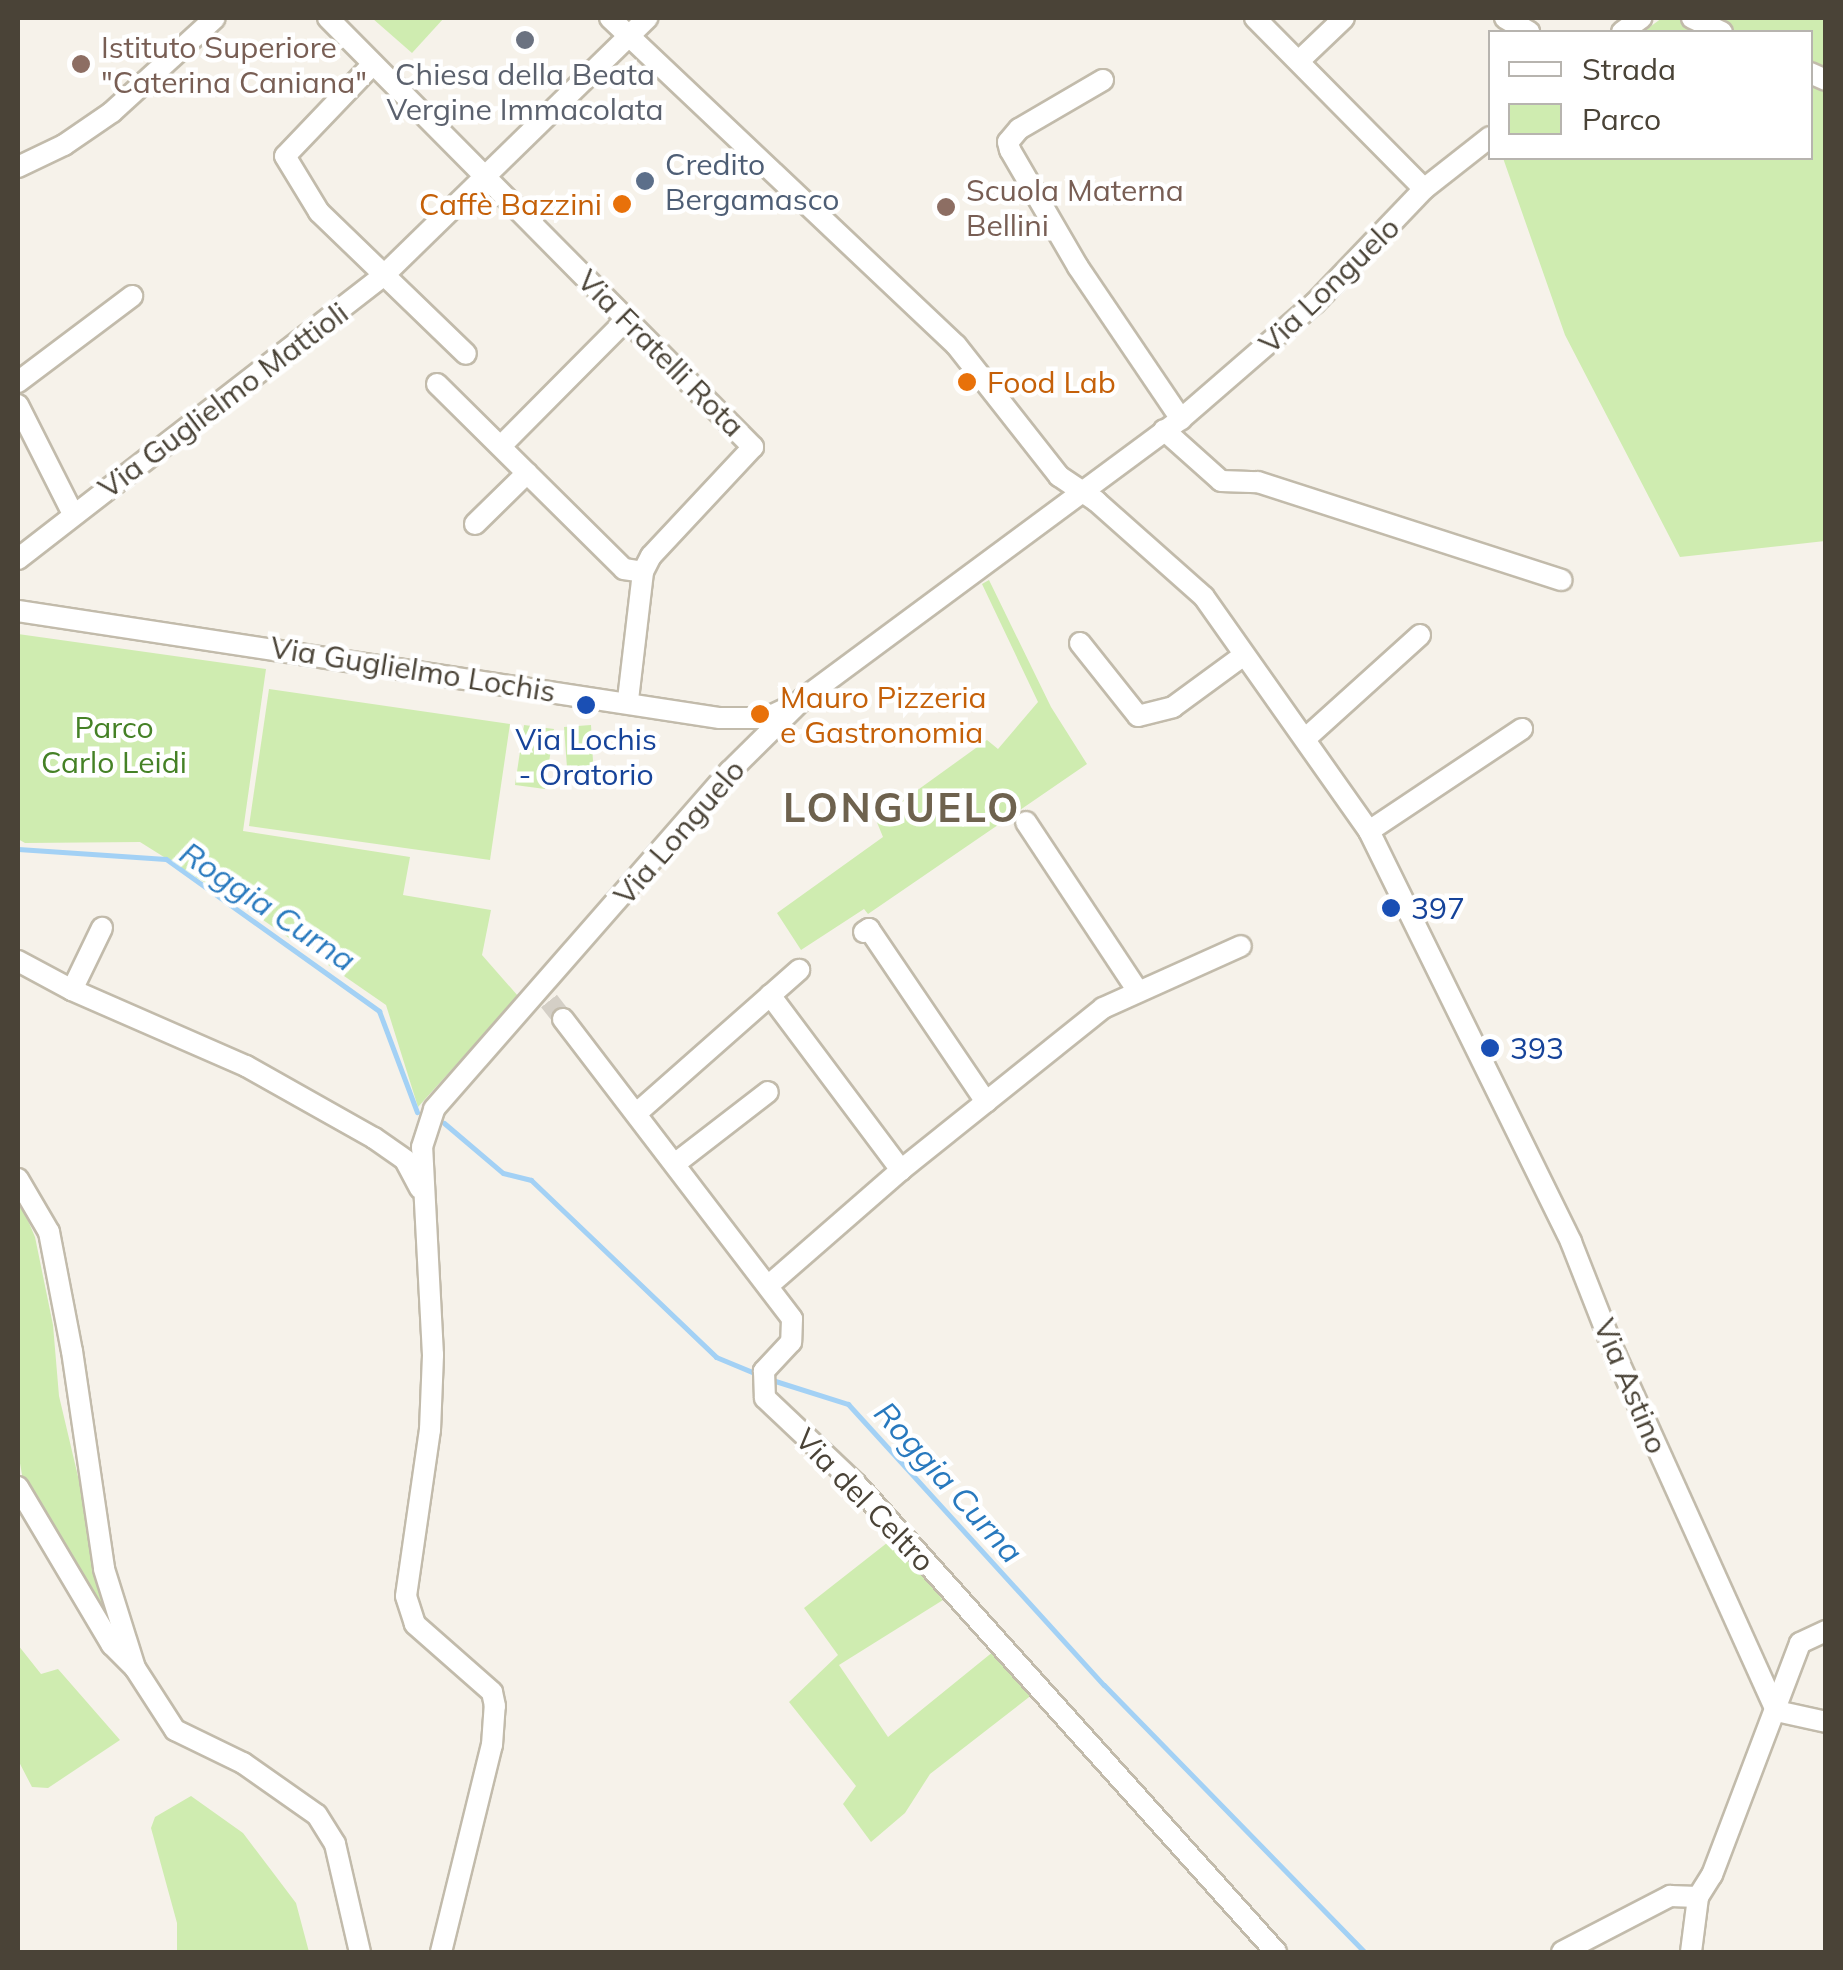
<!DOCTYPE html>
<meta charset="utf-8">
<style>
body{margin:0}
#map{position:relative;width:1843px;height:1970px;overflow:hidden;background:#f6f2ea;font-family:Mulish,sans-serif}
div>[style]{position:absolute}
.green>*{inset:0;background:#cfecb0}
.stream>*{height:5px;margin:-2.5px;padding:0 2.5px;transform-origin:2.5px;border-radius:2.5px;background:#a3d1f5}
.minor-tunnel>*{height:20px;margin-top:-10px;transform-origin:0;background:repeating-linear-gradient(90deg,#d4cfc6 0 20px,transparent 0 30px)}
.roads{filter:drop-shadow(2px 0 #c2bbab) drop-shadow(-2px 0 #c2bbab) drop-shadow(0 2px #c2bbab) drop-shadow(0 -2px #c2bbab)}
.minor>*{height:20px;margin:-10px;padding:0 10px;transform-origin:10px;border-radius:10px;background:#fff}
.dots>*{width:28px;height:28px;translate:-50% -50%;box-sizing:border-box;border:5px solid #fff;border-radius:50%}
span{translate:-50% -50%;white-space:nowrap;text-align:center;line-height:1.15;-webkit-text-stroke:9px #fff;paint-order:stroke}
.education-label{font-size:30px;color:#785e54}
.left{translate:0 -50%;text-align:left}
.worship-label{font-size:30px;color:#5b616d}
.service-label{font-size:30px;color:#4e5e75}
.food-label{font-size:30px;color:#c56008}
.right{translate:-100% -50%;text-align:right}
.street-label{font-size:30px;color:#4a4337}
.park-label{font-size:30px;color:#458126}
.transit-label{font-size:30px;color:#164399}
.water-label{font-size:32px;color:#2879be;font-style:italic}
.district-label{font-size:40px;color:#6e624e;font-weight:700;letter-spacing:2.5px}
.frame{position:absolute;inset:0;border:20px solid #4a4337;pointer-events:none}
.legend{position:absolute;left:1488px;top:30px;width:325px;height:130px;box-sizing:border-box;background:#fff;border:2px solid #b7b4af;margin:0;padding:12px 18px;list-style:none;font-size:30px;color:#4a4337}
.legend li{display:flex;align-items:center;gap:20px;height:50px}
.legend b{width:50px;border:2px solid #b7b4af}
</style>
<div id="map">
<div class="green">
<i style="clip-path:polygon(372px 18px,444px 18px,412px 53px)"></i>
<i style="clip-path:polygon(1662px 18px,1825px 18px,1825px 541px,1680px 557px,1565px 335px,1503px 158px,1810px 158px,1810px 32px,1643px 32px)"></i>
<i style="clip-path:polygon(989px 580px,1051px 707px,1087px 764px,868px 914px,864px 909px,801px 950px,777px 913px,883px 837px,876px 820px,987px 740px,998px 749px,1038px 702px,982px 584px)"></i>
<i style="clip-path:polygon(18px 634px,266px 669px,243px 831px,410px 857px,403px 895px,491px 910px,482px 955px,518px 996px,418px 1107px,386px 1005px,250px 911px,140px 842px,25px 843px,18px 839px)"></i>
<i style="clip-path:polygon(269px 689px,510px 724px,490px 860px,249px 826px)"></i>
<i style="clip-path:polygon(524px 725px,554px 729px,545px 789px,515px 785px)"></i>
<i style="clip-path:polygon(591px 725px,594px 779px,568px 781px,564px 727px)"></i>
<i style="clip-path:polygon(18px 1197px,35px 1237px,53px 1325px,59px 1396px,115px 1633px,24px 1486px,18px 1452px)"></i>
<i style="clip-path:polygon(892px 1539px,943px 1600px,839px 1665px,888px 1737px,994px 1651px,1033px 1694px,930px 1774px,905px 1813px,871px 1842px,843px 1804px,856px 1786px,789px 1702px,838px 1655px,804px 1608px)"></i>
<i style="clip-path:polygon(18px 1645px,41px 1674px,58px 1669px,120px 1740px,48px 1788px,32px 1787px,18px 1760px)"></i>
<i style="clip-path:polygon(191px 1796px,243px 1833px,296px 1903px,309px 1952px,177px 1952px,177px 1923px,151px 1828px,155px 1817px)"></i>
</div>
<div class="stream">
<i style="left:18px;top:849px;width:148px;rotate:3.9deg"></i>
<i style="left:166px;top:859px;width:262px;rotate:35.5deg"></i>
<i style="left:379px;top:1011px;width:108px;rotate:69.4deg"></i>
<i style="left:444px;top:1123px;width:77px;rotate:40.3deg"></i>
<i style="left:503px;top:1173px;width:29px;rotate:14deg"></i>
<i style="left:531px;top:1180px;width:256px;rotate:43.7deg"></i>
<i style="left:716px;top:1357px;width:44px;rotate:22.5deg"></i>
<i style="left:772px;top:1380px;width:80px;rotate:17.5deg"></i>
<i style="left:848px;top:1404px;width:380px;rotate:47.7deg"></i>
<i style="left:1104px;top:1685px;width:373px;rotate:45.7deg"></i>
</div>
<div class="minor-tunnel">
<i style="left:549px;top:1001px;width:23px;rotate:52deg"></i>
</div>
<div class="roads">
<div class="minor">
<i style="left:328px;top:18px;width:604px;rotate:45.27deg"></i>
<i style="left:753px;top:447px;width:149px;rotate:133.1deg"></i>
<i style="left:651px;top:556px;width:18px;rotate:117deg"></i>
<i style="left:643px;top:572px;width:129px;rotate:96.7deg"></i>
<i style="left:610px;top:18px;width:476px;rotate:43.4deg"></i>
<i style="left:956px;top:345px;width:167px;rotate:51.8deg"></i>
<i style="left:1059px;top:476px;width:45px;rotate:34deg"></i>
<i style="left:1096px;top:501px;width:144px;rotate:41.6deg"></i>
<i style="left:1204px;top:597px;width:286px;rotate:54.8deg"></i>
<i style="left:1369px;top:831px;width:458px;rotate:63.8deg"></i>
<i style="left:1571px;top:1242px;width:123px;rotate:68.5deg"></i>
<i style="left:1616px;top:1356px;width:389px;rotate:65.7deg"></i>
<i style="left:1255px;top:18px;width:240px;rotate:45.3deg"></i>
<i style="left:1505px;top:18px;width:28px;rotate:30deg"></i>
<i style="left:1692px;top:18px;width:33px;rotate:25deg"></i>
<i style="left:1622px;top:32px;width:24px;rotate:-36deg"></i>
<i style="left:1299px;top:61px;width:62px;rotate:-43.7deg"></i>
<i style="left:373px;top:64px;width:127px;rotate:133.7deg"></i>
<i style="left:285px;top:156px;width:66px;rotate:58.7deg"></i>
<i style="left:319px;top:212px;width:204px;rotate:44deg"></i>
<i style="left:1810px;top:73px;width:17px;rotate:24deg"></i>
<i style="left:1103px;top:80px;width:97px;rotate:149.7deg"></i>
<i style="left:1019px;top:129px;width:17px;rotate:130deg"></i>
<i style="left:1008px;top:142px;width:8px;rotate:76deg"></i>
<i style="left:1010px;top:150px;width:135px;rotate:59.8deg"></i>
<i style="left:1078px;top:267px;width:184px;rotate:55.9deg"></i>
<i style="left:18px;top:167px;width:51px;rotate:-25.6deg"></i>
<i style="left:64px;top:145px;width:58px;rotate:-34.5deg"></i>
<i style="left:112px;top:112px;width:139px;rotate:-42.4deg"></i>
<i style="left:18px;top:382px;width:143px;rotate:-37deg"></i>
<i style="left:437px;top:384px;width:263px;rotate:44.7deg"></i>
<i style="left:624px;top:569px;width:19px;rotate:9deg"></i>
<i style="left:18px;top:405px;width:122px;rotate:63.2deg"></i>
<i style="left:1164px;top:430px;width:76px;rotate:41.8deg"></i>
<i style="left:1221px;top:481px;width:37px;rotate:2deg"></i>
<i style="left:1258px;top:482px;width:319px;rotate:17.9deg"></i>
<i style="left:501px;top:446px;width:180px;rotate:-45.2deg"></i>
<i style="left:475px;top:524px;width:73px;rotate:-44.4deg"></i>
<i style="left:18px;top:559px;width:460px;rotate:-37.8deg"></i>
<i style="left:382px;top:277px;width:371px;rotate:-44.3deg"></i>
<i style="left:18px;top:611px;width:710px;rotate:8.67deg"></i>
<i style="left:720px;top:718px;width:46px"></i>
<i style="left:766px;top:718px;width:21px;rotate:-25deg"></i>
<i style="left:1080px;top:643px;width:93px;rotate:51.5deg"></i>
<i style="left:1138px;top:716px;width:36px;rotate:-14deg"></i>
<i style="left:1173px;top:707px;width:88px;rotate:-36.2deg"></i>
<i style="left:1305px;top:739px;width:155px;rotate:-42.1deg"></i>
<i style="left:1026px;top:822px;width:203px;rotate:56.5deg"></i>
<i style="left:1369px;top:831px;width:184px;rotate:-33.7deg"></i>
<i style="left:864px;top:932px;width:6px;rotate:-31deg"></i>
<i style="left:869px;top:929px;width:209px;rotate:55.9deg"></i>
<i style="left:18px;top:961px;width:61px;rotate:28.2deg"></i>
<i style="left:72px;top:990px;width:190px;rotate:23.6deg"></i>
<i style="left:246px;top:1066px;width:147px;rotate:29.4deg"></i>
<i style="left:374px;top:1138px;width:38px;rotate:35deg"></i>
<i style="left:405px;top:1160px;width:32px;rotate:62deg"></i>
<i style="left:72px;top:990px;width:69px;rotate:-64.2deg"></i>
<i style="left:770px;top:995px;width:219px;rotate:53.2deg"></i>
<i style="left:563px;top:1019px;width:377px;rotate:52.6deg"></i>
<i style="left:792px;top:1319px;width:23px;rotate:92deg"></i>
<i style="left:791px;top:1342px;width:40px;rotate:133deg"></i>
<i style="left:764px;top:1371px;width:27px;rotate:88deg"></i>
<i style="left:765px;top:1398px;width:125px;rotate:43.4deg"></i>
<i style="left:856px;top:1484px;width:629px;rotate:48.09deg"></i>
<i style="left:638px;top:1112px;width:215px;rotate:-41.4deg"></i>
<i style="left:676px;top:1163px;width:116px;rotate:-37.7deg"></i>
<i style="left:18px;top:1179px;width:61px;rotate:59.7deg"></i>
<i style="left:49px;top:1232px;width:121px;rotate:79.1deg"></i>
<i style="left:72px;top:1351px;width:220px;rotate:81.6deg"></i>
<i style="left:104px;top:1569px;width:104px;rotate:72.6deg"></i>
<i style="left:135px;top:1668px;width:74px;rotate:57.2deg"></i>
<i style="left:175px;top:1730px;width:76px;rotate:25.9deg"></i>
<i style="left:243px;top:1763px;width:90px;rotate:35.1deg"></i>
<i style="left:317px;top:1815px;width:34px;rotate:58deg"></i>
<i style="left:335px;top:1844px;width:111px;rotate:77deg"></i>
<i style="left:768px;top:1286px;width:176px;rotate:-41.1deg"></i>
<i style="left:901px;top:1170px;width:259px;rotate:-38.7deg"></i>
<i style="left:1103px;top:1008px;width:151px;rotate:-24.2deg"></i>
<i style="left:18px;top:1487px;width:184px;rotate:59.3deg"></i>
<i style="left:112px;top:1645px;width:31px;rotate:45deg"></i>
<i style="left:1776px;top:1711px;width:51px;rotate:12.4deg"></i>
<i style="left:441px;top:1952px;width:213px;rotate:-76.2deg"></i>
<i style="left:492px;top:1745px;width:39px;rotate:-86deg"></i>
<i style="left:495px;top:1706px;width:14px;rotate:-102deg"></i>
<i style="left:492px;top:1692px;width:103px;rotate:-138.6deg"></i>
<i style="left:415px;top:1624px;width:29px;rotate:-108deg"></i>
<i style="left:406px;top:1596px;width:168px;rotate:-81.8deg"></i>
<i style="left:430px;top:1430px;width:75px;rotate:-87.7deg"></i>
<i style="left:433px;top:1355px;width:208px;rotate:-93deg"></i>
<i style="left:422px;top:1147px;width:40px;rotate:-72deg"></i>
<i style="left:434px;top:1109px;width:449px;rotate:-48.8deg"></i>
<i style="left:730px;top:771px;width:104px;rotate:-44.6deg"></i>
<i style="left:804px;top:698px;width:469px;rotate:-36.5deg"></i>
<i style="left:1181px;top:419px;width:177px;rotate:-40.9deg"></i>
<i style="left:1315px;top:303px;width:158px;rotate:-46.3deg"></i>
<i style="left:1424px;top:189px;width:84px;rotate:-38.2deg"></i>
<i style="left:1562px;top:1952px;width:122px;rotate:-27.4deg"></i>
<i style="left:1670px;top:1896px;width:28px;rotate:2deg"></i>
<i style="left:1691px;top:1952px;width:55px;rotate:-82.7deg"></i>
<i style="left:1698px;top:1897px;width:26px;rotate:-58deg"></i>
<i style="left:1712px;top:1875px;width:248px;rotate:-69.2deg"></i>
<i style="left:1800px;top:1643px;width:29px;rotate:-25deg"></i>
</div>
</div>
<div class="dots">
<i style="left:525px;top:40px;background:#6b7280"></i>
<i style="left:81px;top:64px;background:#8d6e63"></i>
<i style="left:645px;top:181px;background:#5c6f8a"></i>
<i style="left:622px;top:204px;background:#e8710a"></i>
<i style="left:946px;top:207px;background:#8d6e63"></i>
<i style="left:967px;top:382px;background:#e8710a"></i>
<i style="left:586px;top:705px;background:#1a4fb4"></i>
<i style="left:760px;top:714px;background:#e8710a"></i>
<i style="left:1391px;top:908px;background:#1a4fb4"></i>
<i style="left:1490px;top:1048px;background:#1a4fb4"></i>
</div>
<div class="education-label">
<span class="left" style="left:101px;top:64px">Istituto Superiore<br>"Caterina Caniana"</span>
<span class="left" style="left:966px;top:207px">Scuola Materna<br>Bellini</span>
</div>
<div class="worship-label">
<span style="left:525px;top:91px">Chiesa della Beata<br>Vergine Immacolata</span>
</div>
<div class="service-label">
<span class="left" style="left:665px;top:181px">Credito<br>Bergamasco</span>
</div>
<div class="food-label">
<span class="right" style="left:602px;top:204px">Caffè Bazzini</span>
<span class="left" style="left:987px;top:382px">Food Lab</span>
<span class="left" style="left:780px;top:714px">Mauro Pizzeria<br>e Gastronomia</span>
</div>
<div class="street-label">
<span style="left:1329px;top:285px;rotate:-44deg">Via Longuelo</span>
<span style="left:661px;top:353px;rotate:45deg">Via Fratelli Rota</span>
<span style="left:223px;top:400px;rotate:-37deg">Via Guglielmo Mattioli</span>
<span style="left:413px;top:669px;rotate:9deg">Via Guglielmo Lochis</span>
<span style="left:679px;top:832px;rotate:-49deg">Via Longuelo</span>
<span style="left:1631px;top:1386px;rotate:67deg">Via Astino</span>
<span style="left:865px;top:1500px;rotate:46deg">Via del Celtro</span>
</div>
<div class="park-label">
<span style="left:114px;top:744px">Parco<br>Carlo Leidi</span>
</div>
<div class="transit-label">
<span style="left:586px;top:756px">Via Lochis<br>- Oratorio</span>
<span class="left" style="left:1411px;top:908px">397</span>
<span class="left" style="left:1510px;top:1048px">393</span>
</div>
<div class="water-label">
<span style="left:268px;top:906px;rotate:34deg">Roggia Curna</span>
<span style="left:949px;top:1482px;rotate:48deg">Roggia Curna</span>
</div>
<div class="district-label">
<span style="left:902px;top:807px">LONGUELO</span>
</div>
<div class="frame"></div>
<ul class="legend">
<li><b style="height:12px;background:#fff"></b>Strada</li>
<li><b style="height:28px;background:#cfecb0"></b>Parco</li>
</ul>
</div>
